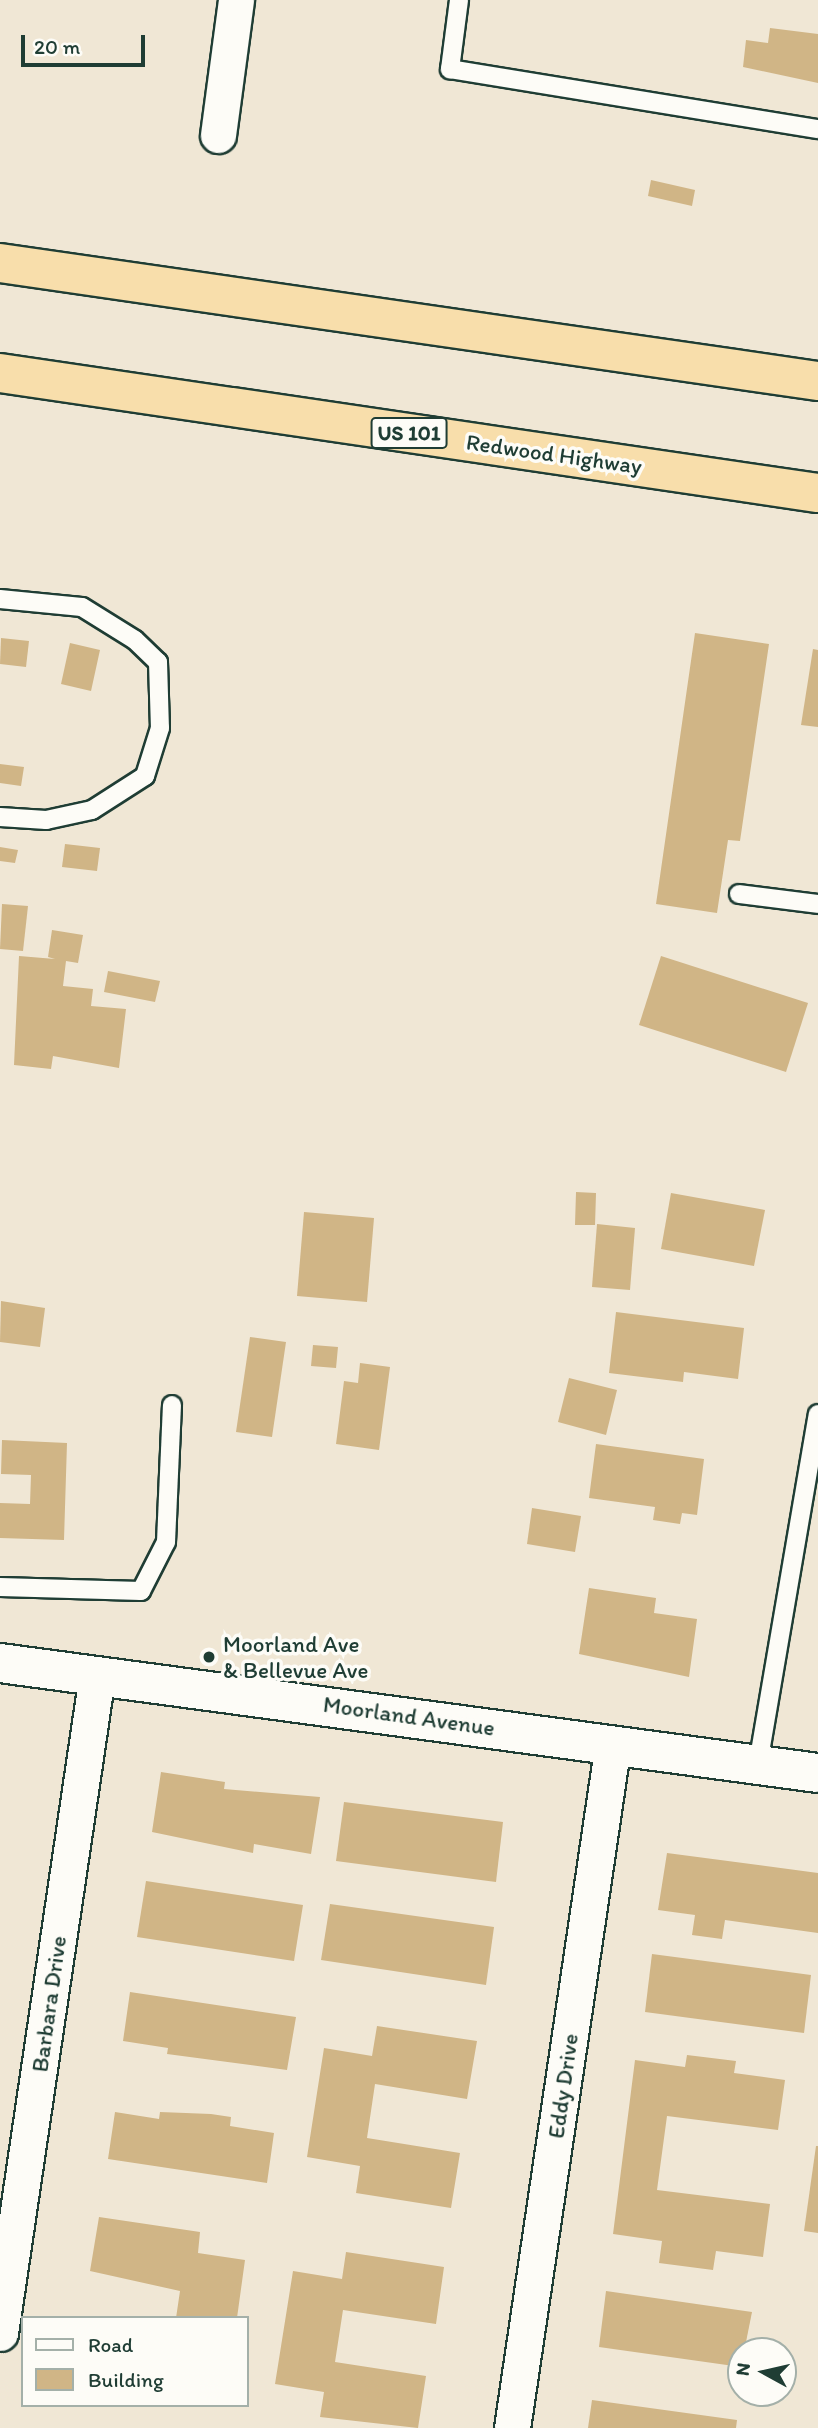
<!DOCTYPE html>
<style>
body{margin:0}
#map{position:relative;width:818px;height:2428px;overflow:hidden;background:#f0e7d5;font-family:Itim,sans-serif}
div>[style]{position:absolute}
.building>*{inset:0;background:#d0b586}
.roads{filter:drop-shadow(2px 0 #1f3d34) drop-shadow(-2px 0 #1f3d34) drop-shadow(0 2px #1f3d34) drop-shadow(0 -2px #1f3d34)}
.lane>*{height:18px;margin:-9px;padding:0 9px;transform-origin:9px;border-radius:9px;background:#fdfcf7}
.street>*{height:35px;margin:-17.5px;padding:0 17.5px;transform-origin:17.5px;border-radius:17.5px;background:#fdfcf7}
.secondary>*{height:38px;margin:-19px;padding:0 19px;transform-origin:19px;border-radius:19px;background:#fdfcf7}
.highway>*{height:38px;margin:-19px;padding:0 19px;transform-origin:19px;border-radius:19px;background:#f8deab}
.dots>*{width:19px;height:19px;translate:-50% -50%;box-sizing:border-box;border:4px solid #fdfcf7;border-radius:50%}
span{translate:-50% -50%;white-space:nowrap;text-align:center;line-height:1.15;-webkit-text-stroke:7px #fdfcf7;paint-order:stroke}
.shield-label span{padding:2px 5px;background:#fdfcf7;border:2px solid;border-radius:5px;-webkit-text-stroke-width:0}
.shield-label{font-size:21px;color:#1f3d34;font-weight:700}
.street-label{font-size:23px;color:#1f3d34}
.poi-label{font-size:23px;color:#1f3d34}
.left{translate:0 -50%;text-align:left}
.legend{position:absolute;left:21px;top:2316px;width:228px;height:91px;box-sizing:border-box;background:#fdfcf7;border:2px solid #a4b0a9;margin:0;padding:9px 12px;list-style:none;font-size:21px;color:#1f3d34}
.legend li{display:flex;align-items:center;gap:14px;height:35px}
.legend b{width:35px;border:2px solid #a4b0a9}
.north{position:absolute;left:727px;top:2337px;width:70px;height:70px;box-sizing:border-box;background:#fdfcf7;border:2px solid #a4b0a9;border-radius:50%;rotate:278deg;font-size:19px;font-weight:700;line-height:28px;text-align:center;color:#1f3d34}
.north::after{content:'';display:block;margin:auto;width:24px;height:32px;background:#1f3d34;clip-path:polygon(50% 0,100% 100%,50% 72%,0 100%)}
.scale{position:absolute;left:21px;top:35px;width:124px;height:32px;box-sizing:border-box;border:4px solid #1f3d34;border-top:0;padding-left:9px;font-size:21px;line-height:24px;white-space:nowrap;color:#1f3d34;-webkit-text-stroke:5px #fdfcf7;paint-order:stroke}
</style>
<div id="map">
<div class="building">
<i style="clip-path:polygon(770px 28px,818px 34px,818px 83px,743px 67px,746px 40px,768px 43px)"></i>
<i style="clip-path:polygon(651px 180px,695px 190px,692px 206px,648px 196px)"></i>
<i style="clip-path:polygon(695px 633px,769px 644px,740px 841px,728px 840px,717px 913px,656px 904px)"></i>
<i style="clip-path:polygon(1px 638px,29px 641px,26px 667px,0 664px)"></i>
<i style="clip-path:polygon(70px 643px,100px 650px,91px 691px,61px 684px)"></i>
<i style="clip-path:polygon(813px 649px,818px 650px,818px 727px,801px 725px)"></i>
<i style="clip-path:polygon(0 764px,24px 767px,21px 786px,0 783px)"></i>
<i style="clip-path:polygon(65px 844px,100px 848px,97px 871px,62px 867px)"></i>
<i style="clip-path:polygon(0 847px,18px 850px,15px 863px,0 861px)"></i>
<i style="clip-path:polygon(2px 904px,28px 906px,23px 951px,0 949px)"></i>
<i style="clip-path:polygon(52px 930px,83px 935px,78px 963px,66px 961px,63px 986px,93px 989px,91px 1006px,126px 1009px,119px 1068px,53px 1056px,51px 1069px,14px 1065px,19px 956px,55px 959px,48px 957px)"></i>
<i style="clip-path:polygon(661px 956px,808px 1003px,786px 1072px,639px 1025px)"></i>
<i style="clip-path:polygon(108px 971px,160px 981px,155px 1002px,104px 992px)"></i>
<i style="clip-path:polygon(576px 1192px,596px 1193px,595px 1225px,575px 1225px)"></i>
<i style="clip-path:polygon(671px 1193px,765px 1210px,754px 1266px,661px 1249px)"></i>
<i style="clip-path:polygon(304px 1212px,374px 1218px,367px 1302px,297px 1296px)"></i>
<i style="clip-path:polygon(597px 1224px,635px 1228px,630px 1290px,592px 1287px)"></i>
<i style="clip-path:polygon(1px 1301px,45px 1308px,40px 1347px,0 1342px)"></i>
<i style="clip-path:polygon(616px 1312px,744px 1328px,738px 1379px,684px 1372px,683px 1382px,609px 1373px)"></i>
<i style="clip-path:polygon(250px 1337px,286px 1342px,272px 1437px,236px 1432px)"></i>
<i style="clip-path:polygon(313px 1345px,338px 1347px,336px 1368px,311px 1366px)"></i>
<i style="clip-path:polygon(360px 1363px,390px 1367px,379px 1450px,336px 1444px,344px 1381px,358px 1383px)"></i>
<i style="clip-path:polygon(569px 1378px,617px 1390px,606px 1435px,558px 1422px)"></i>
<i style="clip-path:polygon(2px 1440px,67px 1443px,64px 1540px,0 1538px,0 1503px,30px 1504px,31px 1475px,1px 1474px)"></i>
<i style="clip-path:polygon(596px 1444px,704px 1459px,697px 1515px,682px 1513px,680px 1524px,653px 1520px,655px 1507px,589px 1498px)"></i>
<i style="clip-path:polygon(532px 1508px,581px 1516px,575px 1552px,527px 1544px)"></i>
<i style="clip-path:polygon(589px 1588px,656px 1598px,654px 1613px,697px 1619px,689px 1677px,579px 1654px)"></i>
<i style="clip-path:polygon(161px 1772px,225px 1782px,224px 1789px,320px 1797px,311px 1854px,254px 1844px,253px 1853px,152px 1832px)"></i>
<i style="clip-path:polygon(344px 1802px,503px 1822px,496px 1882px,336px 1861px)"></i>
<i style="clip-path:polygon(667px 1853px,818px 1873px,818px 1933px,725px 1920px,722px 1939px,692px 1935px,695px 1915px,658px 1910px)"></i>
<i style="clip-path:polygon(146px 1881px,303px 1905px,294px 1961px,137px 1937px)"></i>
<i style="clip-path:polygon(330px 1904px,494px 1927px,486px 1985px,321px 1960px)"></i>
<i style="clip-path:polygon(652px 1954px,811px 1975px,804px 2033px,645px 2012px)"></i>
<i style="clip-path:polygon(130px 1992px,296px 2017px,287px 2070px,167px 2054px,168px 2048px,123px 2041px)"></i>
<i style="clip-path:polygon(377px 2026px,477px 2041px,467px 2099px,375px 2084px,367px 2138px,460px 2153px,451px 2208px,356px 2193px,360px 2166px,307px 2157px,324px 2048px,372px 2056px)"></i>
<i style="clip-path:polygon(687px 2055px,736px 2061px,734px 2073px,785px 2080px,778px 2130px,667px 2116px,657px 2190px,770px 2204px,763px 2257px,716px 2251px,713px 2270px,659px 2263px,662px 2241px,613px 2234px,635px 2060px,685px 2067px)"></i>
<i style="clip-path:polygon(115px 2112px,159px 2119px,160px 2112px,211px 2114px,231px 2117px,230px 2126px,274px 2133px,267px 2183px,108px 2159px)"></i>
<i style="clip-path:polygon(816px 2146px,818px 2146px,818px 2233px,804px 2231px)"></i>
<i style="clip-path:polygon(99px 2217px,200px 2232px,198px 2253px,245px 2260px,237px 2318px,176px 2318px,180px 2291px,90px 2271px)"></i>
<i style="clip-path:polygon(346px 2252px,444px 2267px,436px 2324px,343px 2310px,335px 2362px,426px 2376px,418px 2428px,320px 2417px,324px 2392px,275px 2384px,293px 2271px,342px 2279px)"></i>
<i style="clip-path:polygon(606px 2291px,752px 2312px,741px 2367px,599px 2347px)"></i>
<i style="clip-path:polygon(592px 2400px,737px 2420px,736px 2428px,588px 2428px)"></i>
</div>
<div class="roads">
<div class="lane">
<i style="left:459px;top:0;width:70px;rotate:97.4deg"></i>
<i style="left:450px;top:69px;width:373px;rotate:9.3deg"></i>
<i style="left:0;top:599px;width:82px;rotate:5.6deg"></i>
<i style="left:82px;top:607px;width:62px;rotate:31.9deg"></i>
<i style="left:135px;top:640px;width:32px;rotate:44deg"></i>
<i style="left:158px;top:662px;width:66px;rotate:88.3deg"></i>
<i style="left:160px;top:728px;width:50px;rotate:107.4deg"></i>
<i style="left:145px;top:776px;width:63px;rotate:147.3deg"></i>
<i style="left:92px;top:810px;width:47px;rotate:167.7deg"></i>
<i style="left:46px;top:820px;width:46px;rotate:-176.3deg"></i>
<i style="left:739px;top:894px;width:80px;rotate:7.2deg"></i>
<i style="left:0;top:1587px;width:141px;rotate:1.6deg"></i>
<i style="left:141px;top:1591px;width:55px;rotate:-63deg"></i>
<i style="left:166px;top:1542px;width:137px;rotate:-87.5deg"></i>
<i style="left:758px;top:1764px;width:355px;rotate:-80.3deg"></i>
</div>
<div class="street">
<i style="left:218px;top:135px;width:136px;rotate:-82.4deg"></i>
<i style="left:0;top:2333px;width:665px;rotate:-81.61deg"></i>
<i style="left:512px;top:2428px;width:692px;rotate:-81.61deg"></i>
</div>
<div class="secondary">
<i style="left:0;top:1663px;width:825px;rotate:7.66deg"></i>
</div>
<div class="highway">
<i style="left:0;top:263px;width:826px;rotate:8.21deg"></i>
<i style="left:0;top:373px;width:827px;rotate:8.35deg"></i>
</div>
</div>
<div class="dots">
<i style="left:209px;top:1657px;background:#1f3d34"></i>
</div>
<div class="shield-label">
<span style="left:409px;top:433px">US 101</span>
</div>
<div class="street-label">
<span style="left:554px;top:454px;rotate:8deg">Redwood Highway</span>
<span style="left:409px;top:1716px;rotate:8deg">Moorland Avenue</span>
<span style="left:49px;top:2004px;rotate:-82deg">Barbara Drive</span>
<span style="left:563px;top:2086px;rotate:-82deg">Eddy Drive</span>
</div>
<div class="poi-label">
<span class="left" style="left:223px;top:1657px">Moorland Ave<br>&amp; Bellevue Ave</span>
</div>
<ul class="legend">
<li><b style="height:9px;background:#fdfcf7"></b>Road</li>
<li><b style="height:19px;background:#d0b586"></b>Building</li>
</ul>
<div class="north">N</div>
<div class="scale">20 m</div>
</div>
